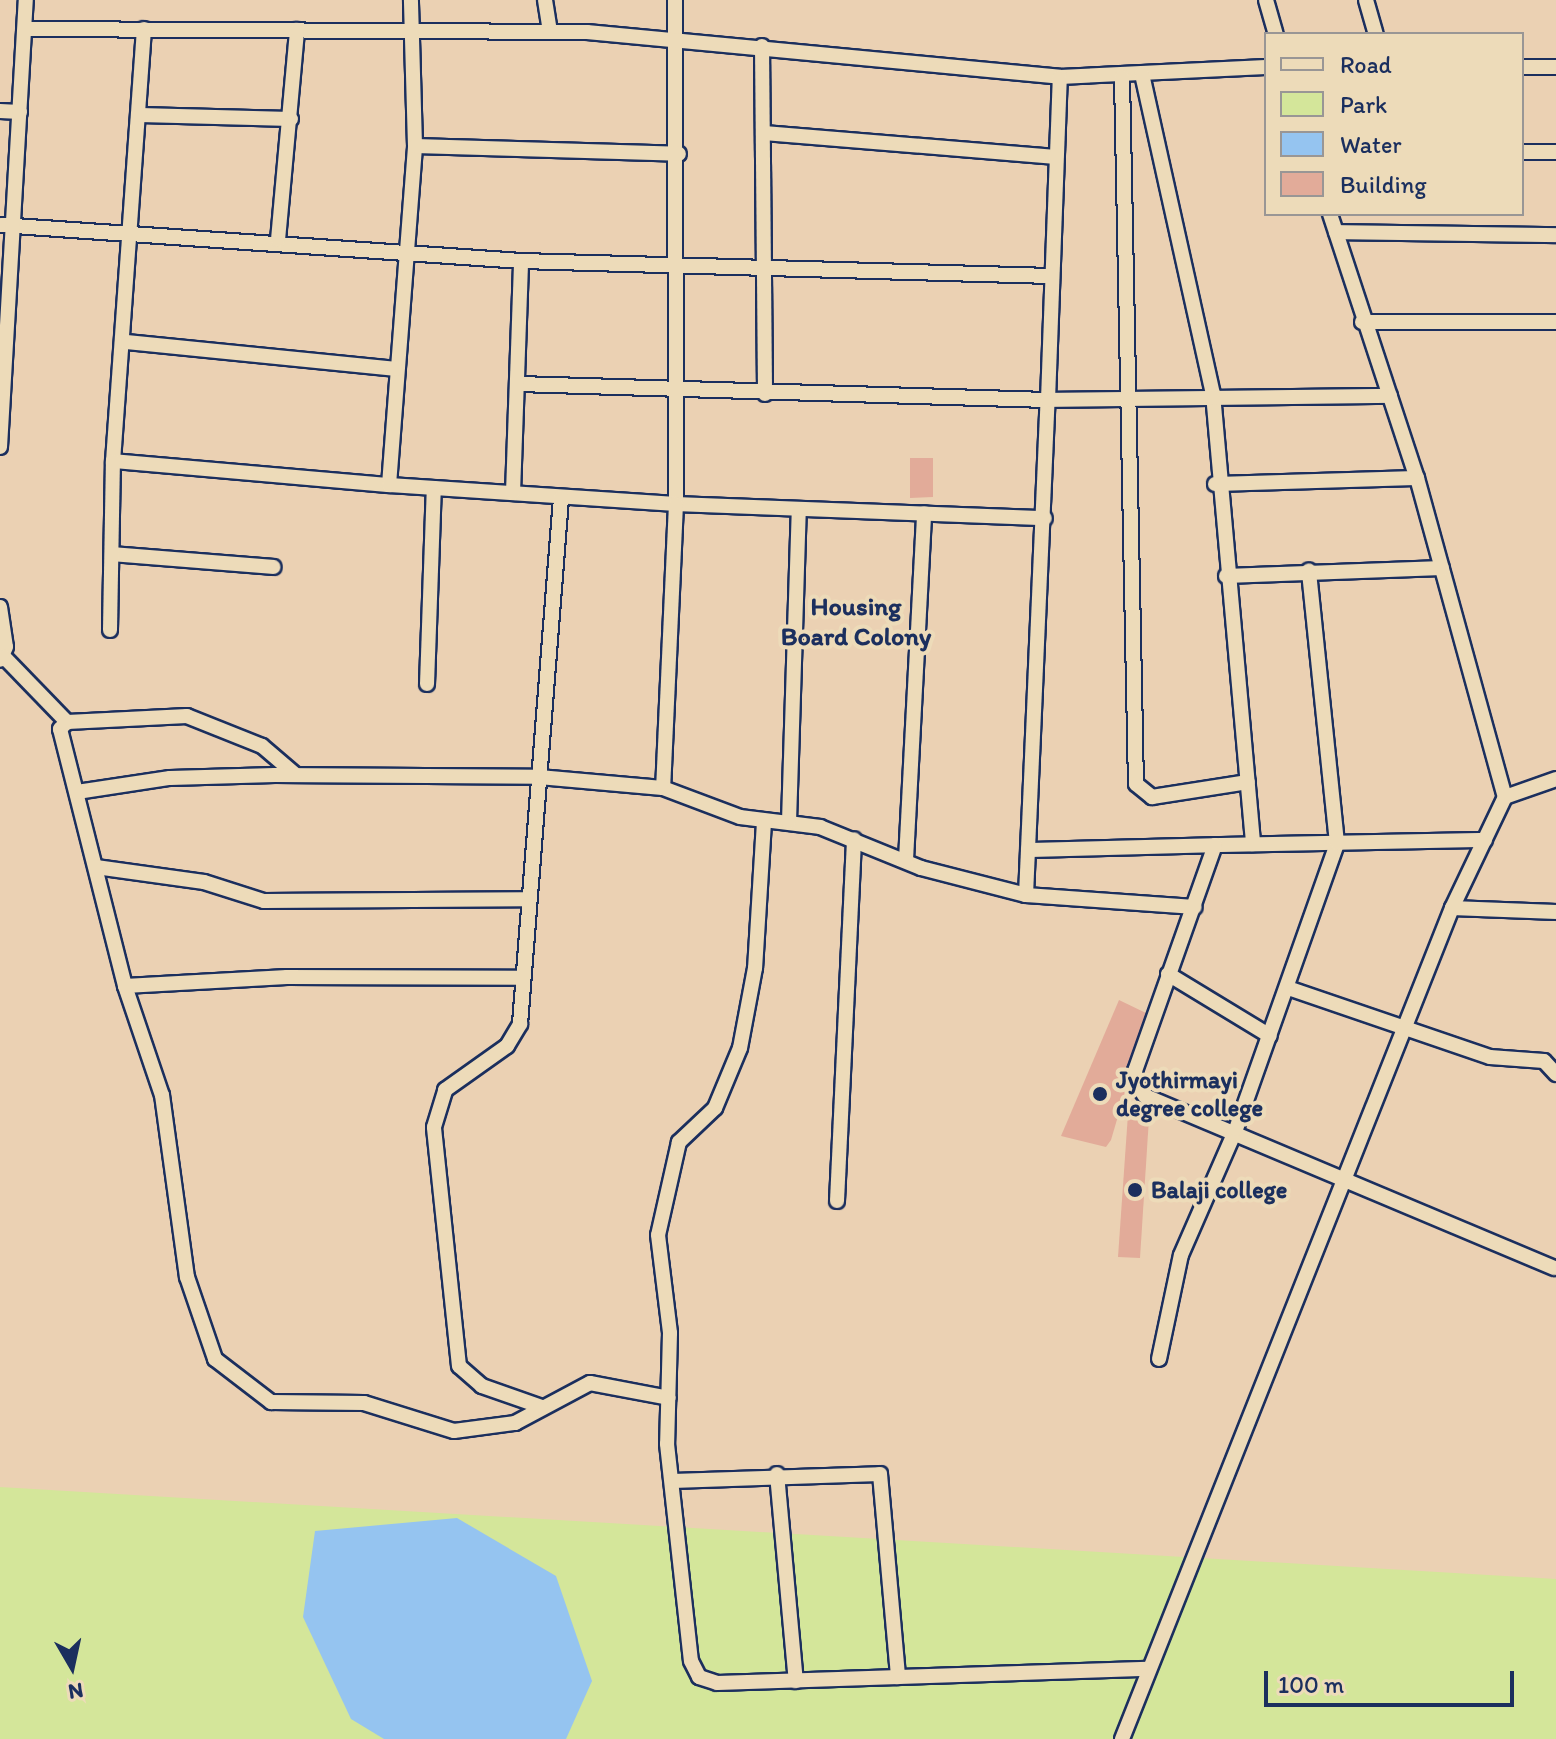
<!DOCTYPE html>
<style>
body{margin:0}
#map{position:relative;width:1556px;height:1739px;overflow:hidden;background:#ebd1b3;font-family:Itim,sans-serif}
div>[style]{position:absolute}
.green>*{inset:0;background:#d4e69a}
.water>*{inset:0;background:#95c4f0}
.building>*{inset:0;background:#e2ab99}
.roads{filter:drop-shadow(2px 0 #1b2f5e) drop-shadow(-2px 0 #1b2f5e) drop-shadow(0 2px #1b2f5e) drop-shadow(0 -2px #1b2f5e)}
.street>*{height:14px;margin:-7px;padding:0 7px;transform-origin:7px;border-radius:7px;background:#eddbb9}
.dots>*{width:22px;height:22px;translate:-50% -50%;box-sizing:border-box;border:4px solid #eddbb9;border-radius:50%}
span{translate:-50% -50%;white-space:nowrap;text-align:center;line-height:1.15;-webkit-text-stroke:8px #eddbb9;paint-order:stroke}
.poi-label{font-size:24px;color:#1b2f5e;font-weight:700}
.left{translate:0 -50%;text-align:left}
.neighbourhood-label{font-size:26px;color:#1b2f5e;font-weight:700}
.legend{position:absolute;left:1264px;top:32px;width:260px;height:184px;box-sizing:border-box;background:#eddbb9;border:2px solid #999695;margin:0;padding:10px 14px;list-style:none;font-size:24px;color:#1b2f5e}
.legend li{display:flex;align-items:center;gap:16px;height:40px}
.legend b{width:40px;border:2px solid #999695}
.north{position:absolute;left:32px;top:1627px;width:80px;height:80px;-webkit-text-stroke:6px #eddbb9;paint-order:stroke;rotate:171deg;font-size:22px;font-weight:700;line-height:32px;text-align:center;color:#1b2f5e}
.north::after{content:'';display:block;margin:auto;width:28px;height:36px;background:#1b2f5e;clip-path:polygon(50% 0,100% 100%,50% 72%,0 100%)}
.scale{position:absolute;left:1264px;top:1671px;width:250px;height:36px;box-sizing:border-box;border:4px solid #1b2f5e;border-top:0;padding-left:10px;font-size:24px;line-height:28px;white-space:nowrap;color:#1b2f5e;-webkit-text-stroke:6px #eddbb9;paint-order:stroke}
</style>
<div id="map">
<div class="green">
<i style="clip-path:polygon(0 1487px,1556px 1579px,1556px 1739px,0 1739px)"></i>
</div>
<div class="water">
<i style="clip-path:polygon(457px 1518px,556px 1576px,592px 1681px,566px 1739px,384px 1739px,351px 1719px,303px 1617px,315px 1531px)"></i>
</div>
<div class="building">
<i style="clip-path:polygon(910px 458px,933px 458px,933px 497px,910px 498px)"></i>
<i style="clip-path:polygon(1119px 1000px,1148px 1014px,1111px 1140px,1106px 1147px,1061px 1136px)"></i>
<i style="clip-path:polygon(1128px 1114px,1149px 1118px,1140px 1258px,1118px 1257px)"></i>
</div>
<div class="roads">
<div class="street">
<i style="left:545px;top:0;width:32px;rotate:81deg"></i>
<i style="left:675px;top:0;width:504px;rotate:89.89deg"></i>
<i style="left:676px;top:504px;width:369px;rotate:2.2deg"></i>
<i style="left:1266px;top:0;width:35px;rotate:74deg"></i>
<i style="left:1366px;top:0;width:35px;rotate:74deg"></i>
<i style="left:25px;top:29px;width:562px;rotate:0.31deg"></i>
<i style="left:587px;top:32px;width:475px;rotate:5.4deg"></i>
<i style="left:1060px;top:77px;width:206px;rotate:-2.8deg"></i>
<i style="left:144px;top:29px;width:433px;rotate:94.1deg"></i>
<i style="left:113px;top:461px;width:277px;rotate:5deg"></i>
<i style="left:389px;top:485px;width:340px;rotate:-85.6deg"></i>
<i style="left:415px;top:146px;width:146px;rotate:-91.6deg"></i>
<i style="left:762px;top:46px;width:348px;rotate:89.5deg"></i>
<i style="left:1522px;top:67px;width:34px"></i>
<i style="left:1142px;top:74px;width:328px;rotate:77.5deg"></i>
<i style="left:1213px;top:394px;width:452px;rotate:84.9deg"></i>
<i style="left:1122px;top:77px;width:707px;rotate:88.87deg"></i>
<i style="left:1136px;top:784px;width:21px;rotate:39deg"></i>
<i style="left:1152px;top:797px;width:97px;rotate:-8.9deg"></i>
<i style="left:0;top:111px;width:20px;rotate:3deg"></i>
<i style="left:140px;top:115px;width:151px;rotate:1.5deg"></i>
<i style="left:764px;top:133px;width:293px;rotate:4.7deg"></i>
<i style="left:415px;top:146px;width:264px;rotate:1.7deg"></i>
<i style="left:1522px;top:152px;width:34px"></i>
<i style="left:1330px;top:214px;width:278px;rotate:71.8deg"></i>
<i style="left:1417px;top:478px;width:331px;rotate:74.6deg"></i>
<i style="left:0;top:225px;width:522px;rotate:3.95deg"></i>
<i style="left:521px;top:261px;width:531px;rotate:1.62deg"></i>
<i style="left:1336px;top:232px;width:220px;rotate:0.8deg"></i>
<i style="left:278px;top:240px;width:211px;rotate:-84.8deg"></i>
<i style="left:1362px;top:322px;width:194px"></i>
<i style="left:126px;top:342px;width:270px;rotate:5.7deg"></i>
<i style="left:518px;top:384px;width:530px;rotate:1.73deg"></i>
<i style="left:1048px;top:400px;width:323px;rotate:-87.9deg"></i>
<i style="left:0;top:447px;width:448px;rotate:-86.7deg"></i>
<i style="left:1215px;top:484px;width:202px;rotate:-1.7deg"></i>
<i style="left:389px;top:485px;width:288px;rotate:3.8deg"></i>
<i style="left:676px;top:504px;width:284px;rotate:92.6deg"></i>
<i style="left:513px;top:493px;width:232px;rotate:-88deg"></i>
<i style="left:112px;top:554px;width:162px;rotate:4.6deg"></i>
<i style="left:1226px;top:576px;width:216px;rotate:-2.1deg"></i>
<i style="left:0;top:607px;width:40px;rotate:81.5deg"></i>
<i style="left:6px;top:647px;width:14px;rotate:115deg"></i>
<i style="left:110px;top:630px;width:169px;rotate:-89deg"></i>
<i style="left:4px;top:657px;width:91px;rotate:45.9deg"></i>
<i style="left:427px;top:684px;width:196px;rotate:-88deg"></i>
<i style="left:296px;top:775px;width:45px;rotate:-139.5deg"></i>
<i style="left:262px;top:746px;width:81px;rotate:-158.2deg"></i>
<i style="left:187px;top:716px;width:120px;rotate:177.1deg"></i>
<i style="left:67px;top:722px;width:10px;rotate:135deg"></i>
<i style="left:60px;top:729px;width:265px;rotate:75.8deg"></i>
<i style="left:125px;top:986px;width:115px;rotate:71.3deg"></i>
<i style="left:162px;top:1095px;width:184px;rotate:82.2deg"></i>
<i style="left:187px;top:1277px;width:87px;rotate:71.1deg"></i>
<i style="left:215px;top:1359px;width:71px;rotate:37.5deg"></i>
<i style="left:271px;top:1402px;width:93px;rotate:0.6deg"></i>
<i style="left:364px;top:1403px;width:94px;rotate:17.3deg"></i>
<i style="left:454px;top:1431px;width:62px;rotate:-7.5deg"></i>
<i style="left:515px;top:1423px;width:85px;rotate:-28.1deg"></i>
<i style="left:590px;top:1383px;width:80px;rotate:10.8deg"></i>
<i style="left:77px;top:792px;width:94px;rotate:-8.6deg"></i>
<i style="left:170px;top:778px;width:105px;rotate:-1.6deg"></i>
<i style="left:275px;top:775px;width:264px;rotate:0.4deg"></i>
<i style="left:539px;top:777px;width:124px;rotate:5.1deg"></i>
<i style="left:663px;top:788px;width:82px;rotate:20.6deg"></i>
<i style="left:740px;top:817px;width:81px;rotate:7.1deg"></i>
<i style="left:820px;top:827px;width:109px;rotate:22.1deg"></i>
<i style="left:921px;top:868px;width:108px;rotate:14.4deg"></i>
<i style="left:1026px;top:895px;width:169px;rotate:4.1deg"></i>
<i style="left:764px;top:822px;width:146px;rotate:93.5deg"></i>
<i style="left:755px;top:968px;width:81px;rotate:100.6deg"></i>
<i style="left:740px;top:1048px;width:65px;rotate:112.6deg"></i>
<i style="left:715px;top:1108px;width:50px;rotate:136.6deg"></i>
<i style="left:679px;top:1142px;width:95px;rotate:102.7deg"></i>
<i style="left:658px;top:1235px;width:99px;rotate:83deg"></i>
<i style="left:670px;top:1333px;width:111px;rotate:91.5deg"></i>
<i style="left:667px;top:1444px;width:218px;rotate:83.7deg"></i>
<i style="left:691px;top:1661px;width:18px;rotate:63deg"></i>
<i style="left:699px;top:1677px;width:19px;rotate:18deg"></i>
<i style="left:717px;top:1683px;width:432px;rotate:-1.9deg"></i>
<i style="left:789px;top:822px;width:313px;rotate:-88.2deg"></i>
<i style="left:1485px;top:840px;width:270px;rotate:178.9deg"></i>
<i style="left:1215px;top:845px;width:240px;rotate:109.5deg"></i>
<i style="left:1135px;top:1071px;width:14px;rotate:82deg"></i>
<i style="left:1137px;top:1085px;width:14px;rotate:54deg"></i>
<i style="left:1145px;top:1096px;width:444px;rotate:22.8deg"></i>
<i style="left:1028px;top:850px;width:187px;rotate:-1.5deg"></i>
<i style="left:906px;top:860px;width:347px;rotate:-87deg"></i>
<i style="left:96px;top:867px;width:109px;rotate:7.9deg"></i>
<i style="left:204px;top:882px;width:63px;rotate:17.6deg"></i>
<i style="left:264px;top:901px;width:260px;rotate:-0.4deg"></i>
<i style="left:1026px;top:895px;width:495px;rotate:-87.5deg"></i>
<i style="left:1048px;top:400px;width:342px;rotate:-0.7deg"></i>
<i style="left:1452px;top:908px;width:104px;rotate:2.2deg"></i>
<i style="left:1168px;top:974px;width:119px;rotate:31.3deg"></i>
<i style="left:125px;top:986px;width:162px;rotate:-3.2deg"></i>
<i style="left:287px;top:977px;width:235px;rotate:0.2deg"></i>
<i style="left:1288px;top:988px;width:213px;rotate:18.9deg"></i>
<i style="left:1490px;top:1057px;width:54px;rotate:4.2deg"></i>
<i style="left:1544px;top:1061px;width:18px;rotate:47deg"></i>
<i style="left:837px;top:1201px;width:362px;rotate:-87.3deg"></i>
<i style="left:1159px;top:1359px;width:106px;rotate:-78.1deg"></i>
<i style="left:1181px;top:1255px;width:137px;rotate:-66.4deg"></i>
<i style="left:1236px;top:1129px;width:303px;rotate:-70.5deg"></i>
<i style="left:1337px;top:843px;width:274px;rotate:-95.9deg"></i>
<i style="left:542px;top:1407px;width:64px;rotate:-160.7deg"></i>
<i style="left:482px;top:1386px;width:30px;rotate:-139deg"></i>
<i style="left:459px;top:1366px;width:240px;rotate:-96deg"></i>
<i style="left:434px;top:1127px;width:39px;rotate:-73deg"></i>
<i style="left:445px;top:1090px;width:76px;rotate:-35.4deg"></i>
<i style="left:507px;top:1046px;width:26px;rotate:-59deg"></i>
<i style="left:520px;top:1024px;width:528px;rotate:-85.54deg"></i>
<i style="left:777px;top:1474px;width:208px;rotate:84.8deg"></i>
<i style="left:672px;top:1481px;width:208px;rotate:-1.9deg"></i>
<i style="left:880px;top:1474px;width:204px;rotate:84.9deg"></i>
<i style="left:1122px;top:1739px;width:894px;rotate:-68.34deg"></i>
<i style="left:1452px;top:908px;width:123px;rotate:-64.5deg"></i>
<i style="left:1505px;top:797px;width:54px;rotate:-19.4deg"></i>
</div>
</div>
<div class="dots">
<i style="left:1100px;top:1094px;background:#1b2f5e"></i>
<i style="left:1135px;top:1190px;background:#1b2f5e"></i>
</div>
<div class="poi-label">
<span class="left" style="left:1116px;top:1094px">Jyothirmayi<br>degree college</span>
<span class="left" style="left:1151px;top:1190px">Balaji college</span>
</div>
<div class="neighbourhood-label">
<span style="left:856px;top:622px">Housing<br>Board Colony</span>
</div>
<ul class="legend">
<li><b style="height:10px;background:#eddbb9"></b>Road</li>
<li><b style="height:22px;background:#d4e69a"></b>Park</li>
<li><b style="height:22px;background:#95c4f0"></b>Water</li>
<li><b style="height:22px;background:#e2ab99"></b>Building</li>
</ul>
<div class="north">N</div>
<div class="scale">100 m</div>
</div>
